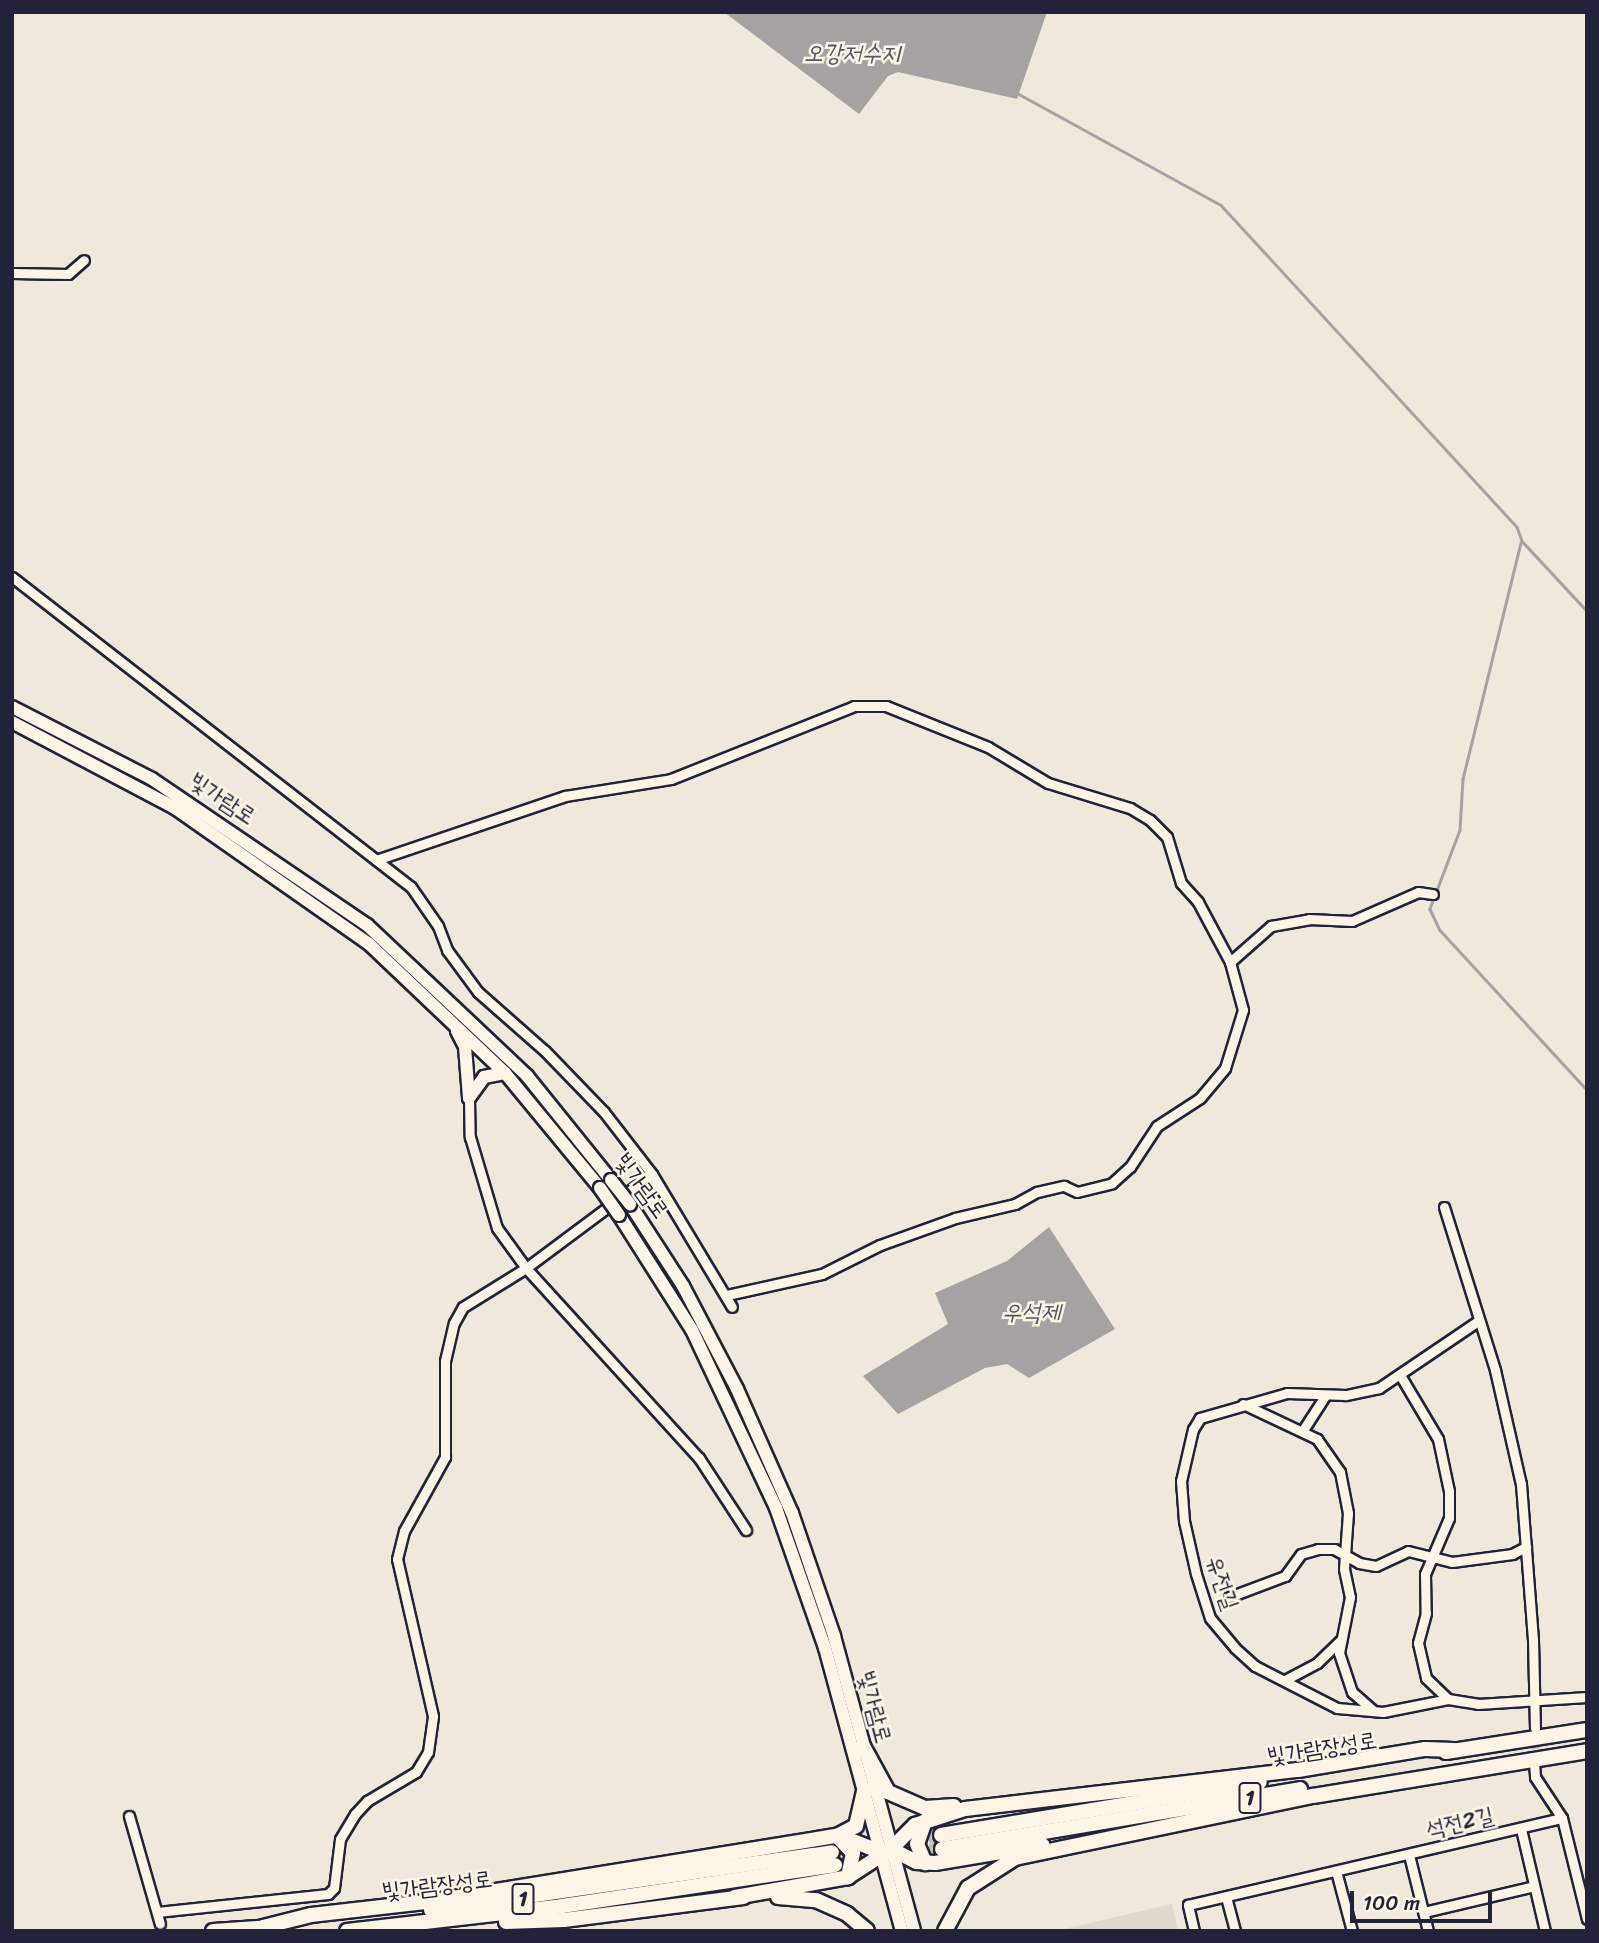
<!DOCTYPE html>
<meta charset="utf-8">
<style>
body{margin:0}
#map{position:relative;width:1599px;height:1943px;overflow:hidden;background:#efe8db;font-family:Sriracha,"Poor Story",sans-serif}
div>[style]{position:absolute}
.built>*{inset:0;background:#e0d9cf}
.water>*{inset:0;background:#a6a2a2}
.stream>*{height:2.5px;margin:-1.25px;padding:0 1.25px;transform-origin:1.25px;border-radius:1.25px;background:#a6a2a2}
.minor-tunnel>*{height:9px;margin-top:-4.5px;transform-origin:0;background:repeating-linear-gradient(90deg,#c6c0bb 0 9px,transparent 0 13.5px)}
.highway-tunnel>*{height:14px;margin-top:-7px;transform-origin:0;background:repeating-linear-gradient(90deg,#c6c0bb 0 14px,transparent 0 21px)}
.roads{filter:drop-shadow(2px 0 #22223b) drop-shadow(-2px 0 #22223b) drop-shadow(0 2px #22223b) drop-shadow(0 -2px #22223b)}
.minor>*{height:9px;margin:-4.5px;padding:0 4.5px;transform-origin:4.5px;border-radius:4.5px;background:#fcf5e5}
.major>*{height:12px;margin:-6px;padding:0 6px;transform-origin:6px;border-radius:6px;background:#fcf5e5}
.highway>*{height:14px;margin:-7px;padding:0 7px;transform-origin:7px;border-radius:7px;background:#fcf5e5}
.bridges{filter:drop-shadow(2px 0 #22223b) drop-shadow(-2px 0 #22223b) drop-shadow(0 2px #22223b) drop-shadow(0 -2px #22223b)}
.major-bridge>*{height:12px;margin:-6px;padding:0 6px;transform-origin:6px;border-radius:6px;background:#fcf5e5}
span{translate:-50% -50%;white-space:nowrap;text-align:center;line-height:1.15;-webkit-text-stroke:5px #fcf5e5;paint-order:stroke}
.shield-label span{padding:2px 5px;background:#fcf5e5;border:2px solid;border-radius:5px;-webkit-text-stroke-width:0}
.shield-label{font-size:21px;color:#22223b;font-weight:700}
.street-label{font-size:23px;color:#22223b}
.water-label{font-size:24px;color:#575564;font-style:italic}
.frame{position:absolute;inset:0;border:14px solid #22223b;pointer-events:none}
.scale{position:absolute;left:1350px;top:1891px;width:142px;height:32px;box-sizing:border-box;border:4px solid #22223b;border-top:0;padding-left:9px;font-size:21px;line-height:24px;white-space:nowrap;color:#22223b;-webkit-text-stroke:5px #fcf5e5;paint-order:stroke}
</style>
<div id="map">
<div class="built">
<i style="clip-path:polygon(1172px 1904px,1178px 1931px,1055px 1931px)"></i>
</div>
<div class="water">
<i style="clip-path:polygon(724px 12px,1047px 12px,1017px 99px,898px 72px,888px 76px,859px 114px)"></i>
<i style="clip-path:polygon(1049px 1227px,1115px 1329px,1029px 1378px,1007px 1364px,985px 1368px,898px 1414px,863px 1376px,948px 1324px,935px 1293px,1007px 1261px)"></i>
</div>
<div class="stream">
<i style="left:1019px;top:94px;width:230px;rotate:28.8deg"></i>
<i style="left:1221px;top:205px;width:437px;rotate:47.4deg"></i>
<i style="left:1517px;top:527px;width:15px;rotate:70deg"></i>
<i style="left:1522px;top:541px;width:96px;rotate:47.1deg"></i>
<i style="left:1521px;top:543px;width:243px;rotate:103.8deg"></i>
<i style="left:1463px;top:779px;width:51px;rotate:93.4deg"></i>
<i style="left:1460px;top:830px;width:85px;rotate:110.8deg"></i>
<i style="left:1430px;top:909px;width:23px;rotate:65deg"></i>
<i style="left:1440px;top:930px;width:217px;rotate:47.4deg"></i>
</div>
<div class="minor-tunnel">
<i style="left:1534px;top:1762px;width:29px;rotate:-88deg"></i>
</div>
<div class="highway-tunnel">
<i style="left:908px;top:1840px;width:33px;rotate:-9deg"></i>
<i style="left:909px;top:1854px;width:33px;rotate:-9deg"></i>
</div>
<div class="roads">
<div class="minor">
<i style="left:12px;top:273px;width:56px;rotate:1deg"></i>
<i style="left:68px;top:274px;width:21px;rotate:-41deg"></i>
<i style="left:12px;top:577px;width:505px;rotate:37.85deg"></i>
<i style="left:411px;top:887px;width:47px;rotate:55.3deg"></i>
<i style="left:438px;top:926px;width:26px;rotate:69deg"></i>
<i style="left:447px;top:950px;width:52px;rotate:53.6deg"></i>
<i style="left:478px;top:992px;width:89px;rotate:41.4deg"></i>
<i style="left:545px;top:1051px;width:85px;rotate:46deg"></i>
<i style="left:604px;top:1112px;width:78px;rotate:52.3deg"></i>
<i style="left:652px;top:1174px;width:155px;rotate:59deg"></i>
<i style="left:376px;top:860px;width:200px;rotate:-18.7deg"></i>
<i style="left:565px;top:796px;width:107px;rotate:-9.1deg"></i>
<i style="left:671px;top:779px;width:197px;rotate:-21.7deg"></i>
<i style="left:854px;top:706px;width:32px"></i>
<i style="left:886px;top:706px;width:110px;rotate:21.9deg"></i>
<i style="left:988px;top:747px;width:70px;rotate:31deg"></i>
<i style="left:1048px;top:783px;width:86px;rotate:17deg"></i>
<i style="left:1130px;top:808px;width:23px;rotate:31deg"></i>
<i style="left:1150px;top:820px;width:24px;rotate:45deg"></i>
<i style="left:1167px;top:837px;width:48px;rotate:73.1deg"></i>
<i style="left:1181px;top:883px;width:25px;rotate:48deg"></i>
<i style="left:1198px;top:902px;width:68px;rotate:61.9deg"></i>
<i style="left:469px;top:1098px;width:39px;rotate:89deg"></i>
<i style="left:470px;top:1137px;width:95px;rotate:73.5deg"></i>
<i style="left:497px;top:1228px;width:49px;rotate:54.1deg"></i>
<i style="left:526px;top:1268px;width:257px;rotate:47.7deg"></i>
<i style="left:699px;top:1458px;width:86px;rotate:56.9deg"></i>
<i style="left:1444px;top:1207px;width:171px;rotate:72.6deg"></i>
<i style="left:1495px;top:1370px;width:117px;rotate:77.2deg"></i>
<i style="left:1521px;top:1484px;width:156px;rotate:85.6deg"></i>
<i style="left:1533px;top:1640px;width:88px;rotate:88.7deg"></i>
<i style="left:727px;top:1295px;width:97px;rotate:-12.5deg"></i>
<i style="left:822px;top:1274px;width:65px;rotate:-26.6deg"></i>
<i style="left:880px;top:1245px;width:80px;rotate:-19.8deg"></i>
<i style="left:955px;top:1218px;width:62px;rotate:-13.1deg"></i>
<i style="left:1015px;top:1204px;width:25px;rotate:-29deg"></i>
<i style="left:1037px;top:1192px;width:28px;rotate:-13deg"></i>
<i style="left:1064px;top:1186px;width:14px;rotate:25deg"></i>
<i style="left:1077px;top:1192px;width:36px;rotate:-14deg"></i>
<i style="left:1112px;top:1183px;width:24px;rotate:-42deg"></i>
<i style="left:1130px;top:1167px;width:49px;rotate:-56.6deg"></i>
<i style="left:1157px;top:1126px;width:51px;rotate:-33.1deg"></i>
<i style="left:1200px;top:1098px;width:39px;rotate:-50deg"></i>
<i style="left:1225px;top:1068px;width:61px;rotate:-72.8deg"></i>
<i style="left:1243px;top:1010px;width:50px;rotate:-105.2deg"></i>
<i style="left:1230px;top:962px;width:55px;rotate:-41.3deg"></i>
<i style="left:1271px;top:926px;width:39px;rotate:-10deg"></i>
<i style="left:1309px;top:919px;width:43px;rotate:2.7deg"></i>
<i style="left:1352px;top:921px;width:72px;rotate:-23.7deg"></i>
<i style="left:1418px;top:892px;width:15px;rotate:8deg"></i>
<i style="left:1478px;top:1321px;width:120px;rotate:145.9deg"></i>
<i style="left:1379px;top:1388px;width:35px;rotate:168deg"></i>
<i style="left:1345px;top:1395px;width:58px;rotate:-178deg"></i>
<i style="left:1287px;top:1393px;width:91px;rotate:164deg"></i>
<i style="left:1200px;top:1418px;width:13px;rotate:122deg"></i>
<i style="left:1193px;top:1429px;width:53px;rotate:103deg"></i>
<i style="left:1181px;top:1481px;width:40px;rotate:85.7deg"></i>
<i style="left:1184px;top:1521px;width:54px;rotate:77.2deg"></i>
<i style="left:1196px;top:1574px;width:46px;rotate:72.3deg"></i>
<i style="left:1210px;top:1618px;width:39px;rotate:50deg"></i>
<i style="left:1235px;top:1648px;width:27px;rotate:42deg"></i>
<i style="left:1255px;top:1666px;width:92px;rotate:27.1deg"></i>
<i style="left:1337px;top:1708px;width:46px;rotate:5deg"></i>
<i style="left:1383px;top:1712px;width:66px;rotate:-11.3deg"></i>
<i style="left:1448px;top:1699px;width:30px;rotate:9deg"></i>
<i style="left:1478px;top:1704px;width:109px;rotate:-3.7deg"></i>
<i style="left:1400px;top:1375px;width:74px;rotate:59.3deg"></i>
<i style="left:1438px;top:1439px;width:53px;rotate:78.1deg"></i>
<i style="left:1449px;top:1491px;width:27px;rotate:90deg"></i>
<i style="left:1449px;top:1518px;width:61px;rotate:113.2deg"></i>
<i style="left:1425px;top:1574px;width:39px;rotate:89deg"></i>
<i style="left:1426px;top:1613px;width:31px;rotate:105deg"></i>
<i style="left:1418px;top:1643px;width:36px;rotate:77deg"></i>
<i style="left:1426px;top:1678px;width:30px;rotate:44deg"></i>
<i style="left:1243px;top:1404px;width:82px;rotate:25.3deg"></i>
<i style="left:1317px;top:1439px;width:40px;rotate:55.1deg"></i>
<i style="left:1340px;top:1472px;width:42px;rotate:79deg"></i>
<i style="left:1348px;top:1513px;width:56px;rotate:94.1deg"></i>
<i style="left:1344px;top:1569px;width:29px;rotate:78deg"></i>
<i style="left:1350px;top:1597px;width:57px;rotate:101.1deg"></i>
<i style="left:1339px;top:1653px;width:41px;rotate:71.6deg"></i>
<i style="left:1352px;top:1692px;width:29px;rotate:41deg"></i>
<i style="left:1303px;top:1430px;width:40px;rotate:-57.1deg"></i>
<i style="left:1229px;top:1597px;width:60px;rotate:-20.6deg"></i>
<i style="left:1285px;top:1576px;width:27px;rotate:-54deg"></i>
<i style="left:1301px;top:1554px;width:18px;rotate:-16deg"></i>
<i style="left:1318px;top:1549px;width:16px"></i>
<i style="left:1334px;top:1549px;width:29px;rotate:29deg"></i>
<i style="left:1359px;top:1563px;width:17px;rotate:10deg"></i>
<i style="left:1376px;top:1566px;width:35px;rotate:-25deg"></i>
<i style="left:1408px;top:1551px;width:45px;rotate:14deg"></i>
<i style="left:1452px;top:1562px;width:61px;rotate:-7.6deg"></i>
<i style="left:1512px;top:1554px;width:16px;rotate:-27deg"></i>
<i style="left:1285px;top:1680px;width:36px;rotate:-28deg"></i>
<i style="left:1317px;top:1663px;width:32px;rotate:-44deg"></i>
<i style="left:1534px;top:1762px;width:15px;rotate:86deg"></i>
<i style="left:1535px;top:1777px;width:49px;rotate:56.6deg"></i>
<i style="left:1562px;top:1818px;width:104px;rotate:76.1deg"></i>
<i style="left:129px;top:1816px;width:112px;rotate:74deg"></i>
<i style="left:1521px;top:1829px;width:105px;rotate:76.8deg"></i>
<i style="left:1409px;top:1855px;width:78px;rotate:76deg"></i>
<i style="left:1336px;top:1871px;width:62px;rotate:75.1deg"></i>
<i style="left:1226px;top:1897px;width:35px;rotate:75deg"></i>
<i style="left:157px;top:1912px;width:172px;rotate:-6deg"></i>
<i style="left:328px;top:1894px;width:8px;rotate:-45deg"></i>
<i style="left:334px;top:1888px;width:49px;rotate:-83deg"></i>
<i style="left:340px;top:1839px;width:29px;rotate:-59deg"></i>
<i style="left:355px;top:1814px;width:18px;rotate:-47deg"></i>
<i style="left:367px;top:1801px;width:57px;rotate:-30.6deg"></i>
<i style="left:416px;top:1772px;width:23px;rotate:-59deg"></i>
<i style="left:428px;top:1752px;width:36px;rotate:-82deg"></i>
<i style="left:433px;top:1716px;width:161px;rotate:-102.9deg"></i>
<i style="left:397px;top:1559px;width:29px;rotate:-76deg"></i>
<i style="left:404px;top:1531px;width:85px;rotate:-61deg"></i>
<i style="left:445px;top:1457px;width:96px;rotate:-90deg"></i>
<i style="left:445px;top:1361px;width:39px;rotate:-77deg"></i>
<i style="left:454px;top:1323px;width:18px;rotate:-61deg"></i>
<i style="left:463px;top:1307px;width:74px;rotate:-31.8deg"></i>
<i style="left:526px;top:1268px;width:157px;rotate:-36.7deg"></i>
<i style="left:1424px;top:1912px;width:113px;rotate:-13.3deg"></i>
<i style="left:1194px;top:1931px;width:27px;rotate:-103deg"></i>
<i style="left:1188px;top:1905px;width:384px;rotate:-13.1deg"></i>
</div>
<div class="major">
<i style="left:12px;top:707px;width:157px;rotate:27.2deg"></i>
<i style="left:152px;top:779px;width:260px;rotate:34.2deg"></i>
<i style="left:367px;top:925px;width:220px;rotate:43.3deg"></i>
<i style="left:527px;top:1076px;width:134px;rotate:51.1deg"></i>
<i style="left:12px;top:722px;width:184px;rotate:27.8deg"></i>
<i style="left:175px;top:808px;width:236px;rotate:35deg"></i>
<i style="left:368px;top:943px;width:189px;rotate:43.5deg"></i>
<i style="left:505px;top:1073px;width:149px;rotate:50.4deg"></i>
<i style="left:457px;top:1031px;width:18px;rotate:63deg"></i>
<i style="left:465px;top:1047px;width:51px;rotate:85.5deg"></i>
<i style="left:469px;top:1098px;width:26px;rotate:-54deg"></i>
<i style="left:484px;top:1077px;width:21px;rotate:-11deg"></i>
<i style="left:630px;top:1204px;width:98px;rotate:57.1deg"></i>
<i style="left:683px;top:1286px;width:116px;rotate:62.3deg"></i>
<i style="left:737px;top:1389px;width:136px;rotate:66.1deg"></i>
<i style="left:792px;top:1513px;width:130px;rotate:71.1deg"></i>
<i style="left:834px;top:1636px;width:306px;rotate:74.8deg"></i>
<i style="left:619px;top:1215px;width:136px;rotate:57.6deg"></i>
<i style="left:692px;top:1330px;width:197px;rotate:64.7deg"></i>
<i style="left:776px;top:1508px;width:148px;rotate:70.7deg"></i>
<i style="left:825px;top:1648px;width:293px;rotate:74.8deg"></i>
</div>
<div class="highway">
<i style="left:863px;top:1746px;width:52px;rotate:61.5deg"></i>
<i style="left:888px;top:1792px;width:40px;rotate:23.4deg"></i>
<i style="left:925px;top:1808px;width:29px;rotate:-4deg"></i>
<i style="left:1446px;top:1752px;width:143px;rotate:-8.9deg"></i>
<i style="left:925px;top:1821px;width:24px;rotate:109deg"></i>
<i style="left:917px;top:1844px;width:21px;rotate:67deg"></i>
<i style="left:941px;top:1835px;width:323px;rotate:-9.4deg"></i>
<i style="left:837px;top:1836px;width:23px;rotate:47deg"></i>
<i style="left:853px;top:1853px;width:25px;rotate:102deg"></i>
<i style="left:840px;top:1836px;width:44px;rotate:21.3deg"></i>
<i style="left:891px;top:1849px;width:29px;rotate:27deg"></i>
<i style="left:917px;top:1862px;width:18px;rotate:3deg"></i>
<i style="left:935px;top:1863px;width:109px;rotate:-9.5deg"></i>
<i style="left:942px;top:1849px;width:363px;rotate:-9.5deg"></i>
<i style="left:735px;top:1897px;width:115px;rotate:-10deg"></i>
<i style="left:848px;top:1877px;width:51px;rotate:-33.1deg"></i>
<i style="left:891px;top:1849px;width:34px;rotate:-45deg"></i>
<i style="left:915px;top:1825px;width:52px;rotate:-17.7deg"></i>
<i style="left:965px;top:1809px;width:335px;rotate:-6.7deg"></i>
<i style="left:1298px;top:1770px;width:129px;rotate:-9.4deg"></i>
<i style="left:1425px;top:1749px;width:29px;rotate:2deg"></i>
<i style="left:778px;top:1897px;width:38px;rotate:5deg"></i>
<i style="left:816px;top:1900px;width:34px;rotate:24deg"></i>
<i style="left:847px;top:1914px;width:26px;rotate:40deg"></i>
<i style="left:431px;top:1910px;width:405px;rotate:-8.2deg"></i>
<i style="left:506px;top:1922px;width:58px;rotate:-2deg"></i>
<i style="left:564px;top:1920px;width:181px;rotate:-7.3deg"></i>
<i style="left:263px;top:1927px;width:49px;rotate:-14deg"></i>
<i style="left:311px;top:1915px;width:124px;rotate:-6.5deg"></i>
<i style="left:434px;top:1901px;width:408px;rotate:-9.2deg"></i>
<i style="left:837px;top:1836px;width:21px;rotate:-28deg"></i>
<i style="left:856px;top:1826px;width:37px;rotate:-77deg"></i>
<i style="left:213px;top:1931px;width:59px;rotate:-3.9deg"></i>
<i style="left:347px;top:1931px;width:216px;rotate:-6.6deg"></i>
<i style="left:562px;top:1906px;width:276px;rotate:-8.5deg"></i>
<i style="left:945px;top:1931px;width:49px;rotate:-61.9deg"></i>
<i style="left:968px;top:1888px;width:56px;rotate:-32.6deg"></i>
<i style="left:1015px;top:1858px;width:304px;rotate:-11.8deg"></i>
<i style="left:1313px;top:1796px;width:278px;rotate:-9.3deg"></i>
</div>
</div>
<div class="bridges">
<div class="major-bridge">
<i style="left:611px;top:1180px;width:31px;rotate:52deg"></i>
<i style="left:600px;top:1188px;width:33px;rotate:55deg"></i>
</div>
</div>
<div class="shield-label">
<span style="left:1250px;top:1798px">1</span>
<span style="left:523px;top:1899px">1</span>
</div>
<div class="street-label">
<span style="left:222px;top:799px;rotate:33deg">빛가람로</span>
<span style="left:641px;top:1186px;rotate:54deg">빛가람로</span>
<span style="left:1222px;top:1583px;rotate:71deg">유전길</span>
<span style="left:874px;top:1707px;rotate:75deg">빛가람로</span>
<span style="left:1322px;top:1749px;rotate:-9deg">빛가람장성로</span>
<span style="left:1460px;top:1823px;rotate:-13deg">석전2길</span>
<span style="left:437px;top:1886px;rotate:-7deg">빛가람장성로</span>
</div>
<div class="water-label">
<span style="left:852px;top:54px">오강저수지</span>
<span style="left:1031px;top:1313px">우석제</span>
</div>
<div class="frame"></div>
<div class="scale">100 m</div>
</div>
